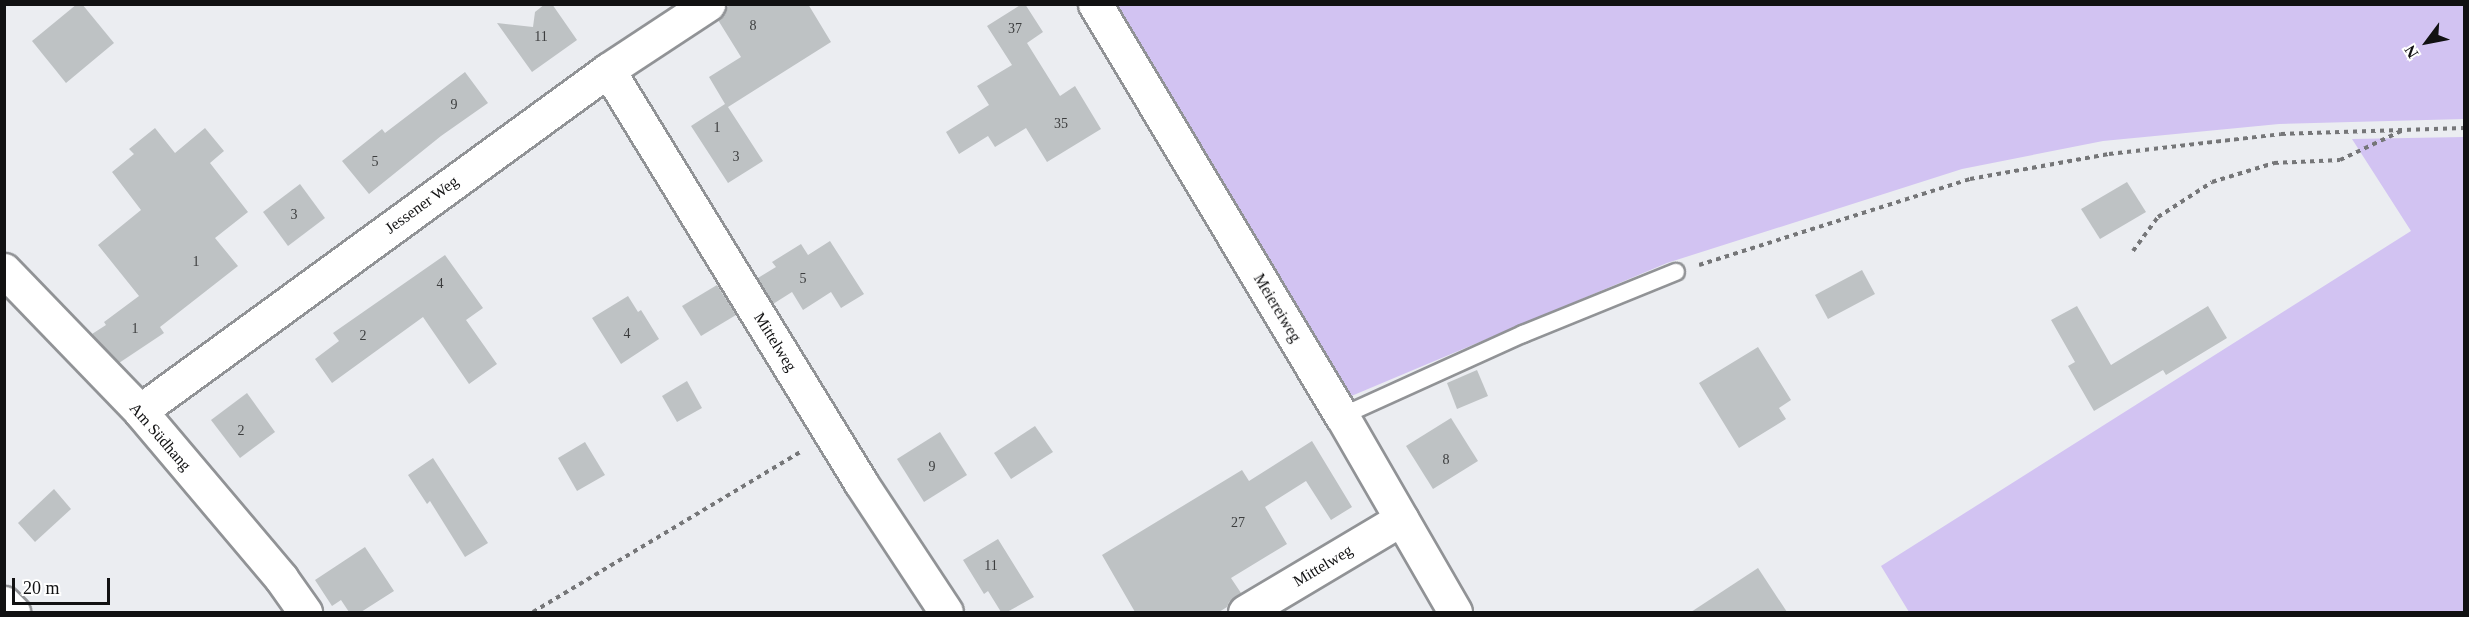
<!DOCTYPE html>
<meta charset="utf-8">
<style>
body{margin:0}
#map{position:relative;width:2469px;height:617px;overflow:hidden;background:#ebedf1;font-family:"Times New Roman",serif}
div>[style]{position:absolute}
.green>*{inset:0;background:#d2c3f2}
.building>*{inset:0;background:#bec2c4}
.path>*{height:4px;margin-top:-2px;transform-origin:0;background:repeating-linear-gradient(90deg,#757678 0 4.5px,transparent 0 9px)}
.roads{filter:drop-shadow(2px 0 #919396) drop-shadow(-2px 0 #919396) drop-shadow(0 2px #919396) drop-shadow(0 -2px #919396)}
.lane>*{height:16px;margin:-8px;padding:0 8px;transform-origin:8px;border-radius:8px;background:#fff}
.street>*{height:33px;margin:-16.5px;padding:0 16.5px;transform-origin:16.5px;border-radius:16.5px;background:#fff}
span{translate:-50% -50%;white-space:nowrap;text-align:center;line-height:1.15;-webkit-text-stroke:4.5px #fff;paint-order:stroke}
.number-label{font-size:14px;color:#3c3d3e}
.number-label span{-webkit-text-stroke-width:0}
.street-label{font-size:16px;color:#111112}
.frame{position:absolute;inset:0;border:6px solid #111112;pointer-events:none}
.north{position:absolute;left:2397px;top:12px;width:60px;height:60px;-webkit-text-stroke:4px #fff;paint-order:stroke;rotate:238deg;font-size:16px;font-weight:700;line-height:24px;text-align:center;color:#111112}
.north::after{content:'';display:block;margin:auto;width:21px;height:27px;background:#111112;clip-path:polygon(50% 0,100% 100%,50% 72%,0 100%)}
.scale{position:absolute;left:12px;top:578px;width:98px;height:27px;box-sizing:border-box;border:3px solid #111112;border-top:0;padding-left:8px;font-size:18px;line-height:21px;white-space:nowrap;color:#111112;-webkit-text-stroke:4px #fff;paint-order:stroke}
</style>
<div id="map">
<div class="green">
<i style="clip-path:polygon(1112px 5px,2464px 5px,2464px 119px,2279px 124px,2103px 141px,1962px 169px,1667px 263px,1349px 397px)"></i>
<i style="clip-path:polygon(2464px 137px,2464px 612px,1909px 612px,1881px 566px,2411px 231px,2352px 139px)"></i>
</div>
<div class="building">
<i style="clip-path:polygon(77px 4px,82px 4px,114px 43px,66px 83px,32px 41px)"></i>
<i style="clip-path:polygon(545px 4px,552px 4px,577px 40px,532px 72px,497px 23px,533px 27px,535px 12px)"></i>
<i style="clip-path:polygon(730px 4px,808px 4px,831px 42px,728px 107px,763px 161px,728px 183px,691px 126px,725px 104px,709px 77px,741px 57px,718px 20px)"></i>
<i style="clip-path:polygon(1022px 4px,1025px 4px,1043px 32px,1027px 43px,1060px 96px,1075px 86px,1101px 129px,1047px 162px,1026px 128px,995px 147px,988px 136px,959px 154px,946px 132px,989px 105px,977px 86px,1012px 65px,987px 26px)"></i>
<i style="clip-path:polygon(465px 72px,488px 103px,441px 136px,369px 194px,342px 161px,382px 129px,385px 133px)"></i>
<i style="clip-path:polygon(155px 128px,175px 153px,205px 128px,224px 151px,210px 163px,248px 212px,215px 238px,238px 266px,160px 327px,164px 333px,119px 363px,92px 334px,106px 325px,104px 322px,139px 296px,98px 245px,141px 210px,112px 172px,134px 154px,129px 149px)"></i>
<i style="clip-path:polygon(2127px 182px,2146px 212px,2100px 239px,2081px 209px)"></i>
<i style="clip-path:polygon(300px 184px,325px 218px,288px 246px,263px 212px)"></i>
<i style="clip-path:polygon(830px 241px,864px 294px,841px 308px,831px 292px,803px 310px,792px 292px,773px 304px,758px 278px,776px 267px,772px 262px,801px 244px,808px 255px)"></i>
<i style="clip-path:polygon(445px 255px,483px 308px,466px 320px,497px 364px,469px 384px,423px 317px,332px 383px,315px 359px,339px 341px,333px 333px)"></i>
<i style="clip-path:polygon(1862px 270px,1875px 294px,1828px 319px,1815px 295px)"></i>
<i style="clip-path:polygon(717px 285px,736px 315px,701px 336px,682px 306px)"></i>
<i style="clip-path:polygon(628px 296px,638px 312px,641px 310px,659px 339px,621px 364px,592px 318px)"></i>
<i style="clip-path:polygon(2077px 306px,2111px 365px,2208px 306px,2227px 338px,2166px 375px,2163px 370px,2094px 411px,2068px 366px,2075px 362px,2051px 320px)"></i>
<i style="clip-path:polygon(1758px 347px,1791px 400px,1779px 408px,1786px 419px,1739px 448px,1699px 383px)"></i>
<i style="clip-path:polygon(1477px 370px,1488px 396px,1457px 409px,1447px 383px)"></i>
<i style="clip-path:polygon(687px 381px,702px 408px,677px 422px,662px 396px)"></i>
<i style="clip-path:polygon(247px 393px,275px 432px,240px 458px,211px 420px)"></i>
<i style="clip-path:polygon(1451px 418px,1478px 461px,1433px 489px,1406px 446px)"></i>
<i style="clip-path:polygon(1035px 426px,1053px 452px,1011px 479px,994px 453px)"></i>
<i style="clip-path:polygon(940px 432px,967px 475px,924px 502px,897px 459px)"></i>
<i style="clip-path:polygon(1312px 441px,1352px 507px,1331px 520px,1306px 481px,1265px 507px,1287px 544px,1231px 578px,1241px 593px,1229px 602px,1227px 607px,1219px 612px,1135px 612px,1102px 555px,1242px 470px,1249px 481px)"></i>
<i style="clip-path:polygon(585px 442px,605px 475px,577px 491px,558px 458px)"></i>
<i style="clip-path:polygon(433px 458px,488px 543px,465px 557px,430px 501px,427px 504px,408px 475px)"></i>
<i style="clip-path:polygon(54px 489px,71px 509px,35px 542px,18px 523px)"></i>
<i style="clip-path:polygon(998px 539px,1034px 597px,1007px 612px,1001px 612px,988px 591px,984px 594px,963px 560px)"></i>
<i style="clip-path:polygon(365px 547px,394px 591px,361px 612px,349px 612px,341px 600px,332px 606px,315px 580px)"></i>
<i style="clip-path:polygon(1758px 568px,1787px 612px,1691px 612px)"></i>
</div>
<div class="path">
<i style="left:2133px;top:251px;width:42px;rotate:-53.7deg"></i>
<i style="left:2158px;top:217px;width:64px;rotate:-32.9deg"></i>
<i style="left:2212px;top:182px;width:65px;rotate:-17deg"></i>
<i style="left:2274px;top:163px;width:66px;rotate:-2.6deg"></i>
<i style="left:2340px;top:160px;width:68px;rotate:-25.4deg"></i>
<i style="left:1699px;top:265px;width:284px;rotate:-17.6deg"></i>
<i style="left:1970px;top:179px;width:141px;rotate:-10.2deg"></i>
<i style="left:2109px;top:154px;width:173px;rotate:-6.6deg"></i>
<i style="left:2281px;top:134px;width:183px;rotate:-1.9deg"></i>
<i style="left:533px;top:612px;width:313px;rotate:-30.9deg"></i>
</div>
<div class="roads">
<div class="lane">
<i style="left:1342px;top:416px;width:199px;rotate:-24.4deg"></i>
<i style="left:1523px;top:334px;width:165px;rotate:-22.1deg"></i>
</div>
<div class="street">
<i style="left:1095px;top:4px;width:480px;rotate:59.1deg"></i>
<i style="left:1342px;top:416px;width:226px;rotate:60deg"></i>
<i style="left:608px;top:70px;width:484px;rotate:58.5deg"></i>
<i style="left:861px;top:483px;width:154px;rotate:56.6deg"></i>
<i style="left:4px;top:270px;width:196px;rotate:46deg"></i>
<i style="left:140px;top:411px;width:219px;rotate:49.8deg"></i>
<i style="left:281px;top:578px;width:42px;rotate:54.8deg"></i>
<i style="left:140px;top:411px;width:579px;rotate:-36.08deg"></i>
<i style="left:608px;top:70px;width:120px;rotate:-33.4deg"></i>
<i style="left:4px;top:603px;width:13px;rotate:45deg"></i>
<i style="left:1245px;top:612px;width:182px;rotate:-30.8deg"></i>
</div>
</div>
<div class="number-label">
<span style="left:753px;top:26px">8</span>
<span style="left:1015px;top:29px">37</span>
<span style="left:541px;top:37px">11</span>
<span style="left:454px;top:105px">9</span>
<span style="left:1061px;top:124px">35</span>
<span style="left:717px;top:128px">1</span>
<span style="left:736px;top:157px">3</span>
<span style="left:375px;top:162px">5</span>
<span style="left:294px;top:215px">3</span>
<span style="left:196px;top:262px">1</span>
<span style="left:803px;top:279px">5</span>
<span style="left:440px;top:284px">4</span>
<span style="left:135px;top:329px">1</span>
<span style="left:627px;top:334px">4</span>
<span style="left:363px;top:336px">2</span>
<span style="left:241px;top:431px">2</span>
<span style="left:1446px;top:460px">8</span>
<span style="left:932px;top:467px">9</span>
<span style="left:1238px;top:523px">27</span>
<span style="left:991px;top:566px">11</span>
</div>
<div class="street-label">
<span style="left:422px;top:205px;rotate:-36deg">Jessener Weg</span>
<span style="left:1277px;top:308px;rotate:59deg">Meiereiweg</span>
<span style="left:775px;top:342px;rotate:58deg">Mittelweg</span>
<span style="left:160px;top:437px;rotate:49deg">Am Südhang</span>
<span style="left:1323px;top:566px;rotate:-31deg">Mittelweg</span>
</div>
<div class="frame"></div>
<div class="north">N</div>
<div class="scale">20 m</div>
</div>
